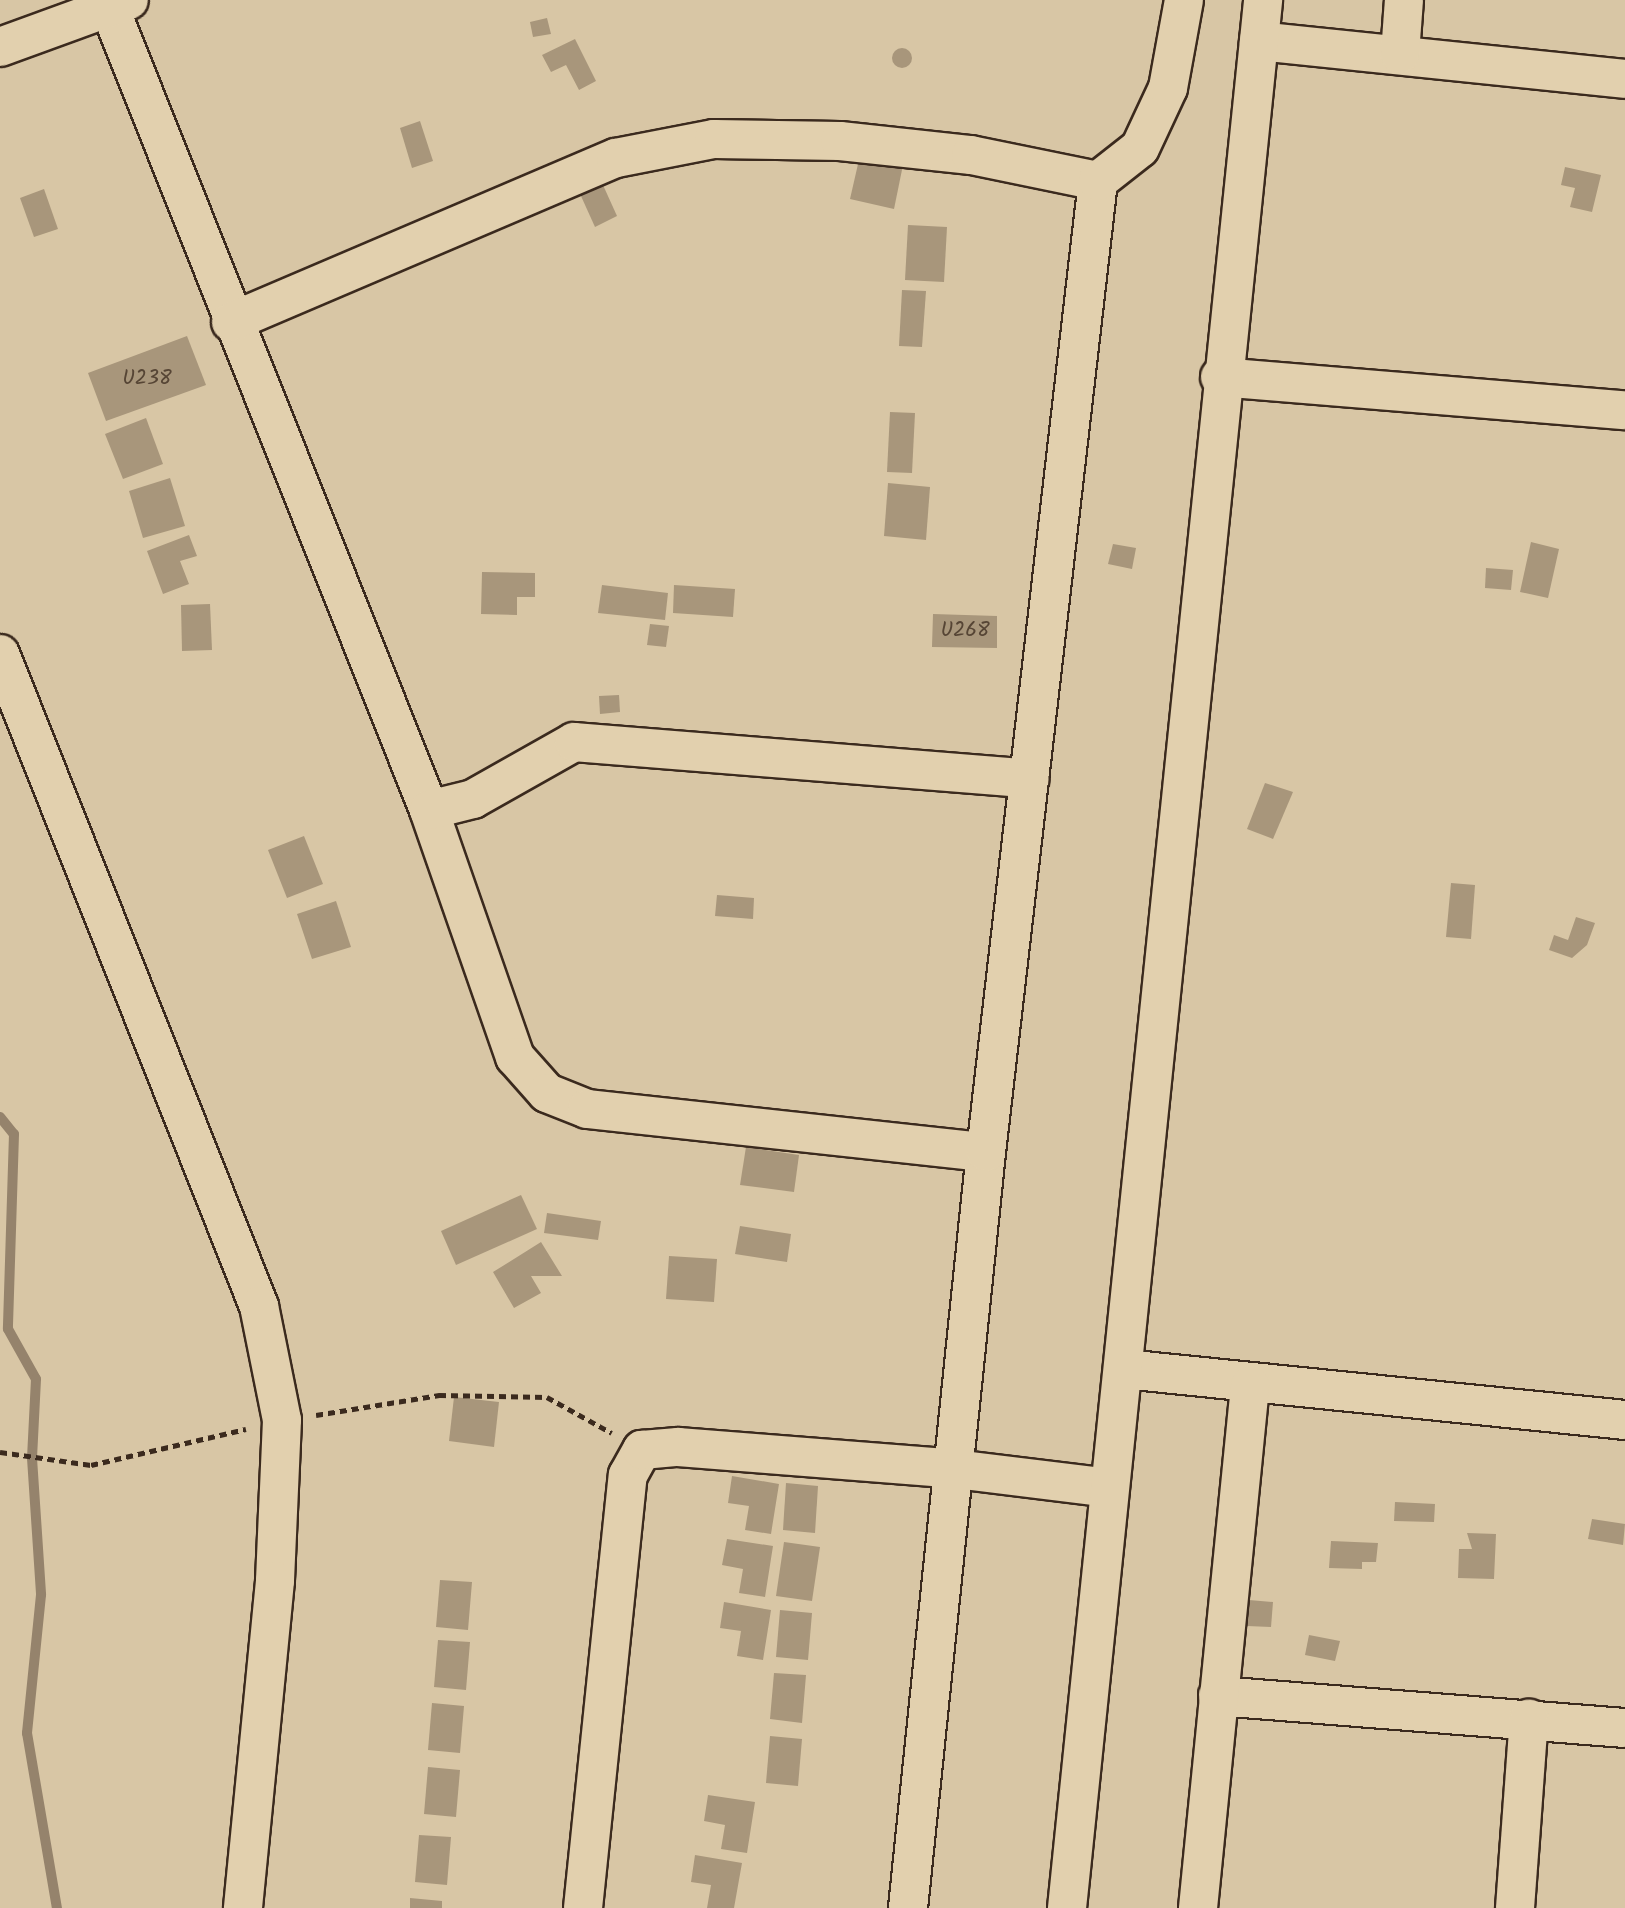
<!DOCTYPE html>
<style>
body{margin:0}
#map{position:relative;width:1625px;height:1908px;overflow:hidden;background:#d8c6a5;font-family:Kalam,sans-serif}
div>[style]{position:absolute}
.stream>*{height:10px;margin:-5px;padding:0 5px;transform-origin:5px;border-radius:5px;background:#95836c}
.building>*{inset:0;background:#a8967b}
.round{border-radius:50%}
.path>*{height:4.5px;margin-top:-2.25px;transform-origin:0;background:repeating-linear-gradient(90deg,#3b2a1e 0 7px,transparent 0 12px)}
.roads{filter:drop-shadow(2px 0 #3b2a1e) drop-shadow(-2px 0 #3b2a1e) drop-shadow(0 2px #3b2a1e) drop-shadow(0 -2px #3b2a1e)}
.minor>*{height:38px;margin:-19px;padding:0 19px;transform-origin:19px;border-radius:19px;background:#e2d0ae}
span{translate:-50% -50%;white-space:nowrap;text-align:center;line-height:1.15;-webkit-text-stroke:7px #e2d0ae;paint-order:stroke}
.number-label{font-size:21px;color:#564535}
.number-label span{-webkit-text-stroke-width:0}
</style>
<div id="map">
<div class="stream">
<i style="left:0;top:1117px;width:22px;rotate:51deg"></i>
<i style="left:14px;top:1134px;width:195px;rotate:91.8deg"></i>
<i style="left:8px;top:1329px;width:57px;rotate:60.8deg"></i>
<i style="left:36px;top:1379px;width:79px;rotate:92.9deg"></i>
<i style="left:32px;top:1458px;width:137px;rotate:86.2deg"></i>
<i style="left:41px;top:1595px;width:139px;rotate:95.8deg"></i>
<i style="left:27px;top:1733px;width:178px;rotate:80.3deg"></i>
</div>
<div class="building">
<i style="clip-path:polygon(547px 18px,551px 34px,533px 37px,530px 22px)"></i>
<i style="clip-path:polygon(575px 39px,596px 81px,579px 90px,566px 65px,551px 72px,542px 55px)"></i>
<i class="round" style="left:892px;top:48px;width:20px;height:20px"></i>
<i style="clip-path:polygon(420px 121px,433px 161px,412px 168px,400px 128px)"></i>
<i style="clip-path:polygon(861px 151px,904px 160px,894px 209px,850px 199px)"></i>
<i style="clip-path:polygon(1565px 167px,1601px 175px,1592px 212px,1570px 207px,1575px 188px,1561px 185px)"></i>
<i style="clip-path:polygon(598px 174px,617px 216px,595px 227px,576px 185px)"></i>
<i style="clip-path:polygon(44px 189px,58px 229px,34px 237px,20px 198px)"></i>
<i style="clip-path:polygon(908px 225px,947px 227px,944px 282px,905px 280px)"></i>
<i style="clip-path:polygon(902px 290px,926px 291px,922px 347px,899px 346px)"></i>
<i style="clip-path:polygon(187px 336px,206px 385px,106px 421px,88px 373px)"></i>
<i style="clip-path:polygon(890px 412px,915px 413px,912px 473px,887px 472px)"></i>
<i style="clip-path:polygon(146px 418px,163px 464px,123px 479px,105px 434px)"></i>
<i style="clip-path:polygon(170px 478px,185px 526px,143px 538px,129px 491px)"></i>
<i style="clip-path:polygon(888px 483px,930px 487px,926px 540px,884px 536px)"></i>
<i style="clip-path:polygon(189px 535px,197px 556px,180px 561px,189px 584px,163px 594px,147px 551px)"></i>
<i style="clip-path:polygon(1531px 542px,1559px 549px,1548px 598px,1520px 592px)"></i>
<i style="clip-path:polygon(1113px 544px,1136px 548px,1132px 569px,1108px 564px)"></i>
<i style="clip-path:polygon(1486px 568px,1513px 570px,1511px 590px,1485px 588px)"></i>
<i style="clip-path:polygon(482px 572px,535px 573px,535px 597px,517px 597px,517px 615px,481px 614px)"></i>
<i style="clip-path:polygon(602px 585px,668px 593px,665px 620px,598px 613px)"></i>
<i style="clip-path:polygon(674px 585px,735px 589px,733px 617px,673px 613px)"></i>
<i style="clip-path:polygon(210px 604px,212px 650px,182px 651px,181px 605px)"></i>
<i style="clip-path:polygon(933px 614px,997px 616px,997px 648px,932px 647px)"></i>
<i style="clip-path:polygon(650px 624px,669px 626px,666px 647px,647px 645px)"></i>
<i style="clip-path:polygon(619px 695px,620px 712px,600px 714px,599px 696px)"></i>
<i style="clip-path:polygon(1265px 783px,1293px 792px,1273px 839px,1247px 829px)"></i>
<i style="clip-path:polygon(304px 836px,323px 884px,287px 898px,268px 850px)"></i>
<i style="clip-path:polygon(1451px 883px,1475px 885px,1471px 939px,1446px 937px)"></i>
<i style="clip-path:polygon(717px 895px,754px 898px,753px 919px,715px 916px)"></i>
<i style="clip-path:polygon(336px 901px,351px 947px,312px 959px,297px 914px)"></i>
<i style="clip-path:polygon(1576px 917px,1595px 923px,1587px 945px,1572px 958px,1549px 950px,1554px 935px,1568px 940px)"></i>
<i style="clip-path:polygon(746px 1147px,799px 1155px,794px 1192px,740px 1185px)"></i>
<i style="clip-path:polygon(521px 1195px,537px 1229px,456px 1265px,441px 1231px)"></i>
<i style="clip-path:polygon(547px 1213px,601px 1221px,598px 1240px,544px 1233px)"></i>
<i style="clip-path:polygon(740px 1226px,791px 1234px,787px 1262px,735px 1254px)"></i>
<i style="clip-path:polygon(541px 1242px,562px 1276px,531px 1276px,541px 1293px,514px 1308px,493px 1272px)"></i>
<i style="clip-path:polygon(669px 1256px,717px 1259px,714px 1302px,666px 1299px)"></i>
<i style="clip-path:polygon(454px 1397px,499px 1402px,494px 1447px,449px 1441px)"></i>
<i style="clip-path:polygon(732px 1476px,779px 1484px,771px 1534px,745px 1530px,749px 1506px,728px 1503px)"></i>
<i style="clip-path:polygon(786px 1483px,818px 1486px,815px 1533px,783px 1530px)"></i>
<i style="clip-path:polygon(1395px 1502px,1435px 1504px,1434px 1522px,1394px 1521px)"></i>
<i style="clip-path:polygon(1592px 1519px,1625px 1524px,1623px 1545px,1588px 1539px)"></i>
<i style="clip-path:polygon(1467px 1533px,1496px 1534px,1494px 1579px,1458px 1578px,1459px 1549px,1472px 1549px)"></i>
<i style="clip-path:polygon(727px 1539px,773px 1546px,765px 1597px,739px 1593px,743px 1569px,722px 1565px)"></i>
<i style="clip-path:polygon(1331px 1541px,1378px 1543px,1376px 1562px,1362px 1562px,1362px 1569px,1329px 1568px)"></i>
<i style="clip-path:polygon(784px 1542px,820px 1547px,812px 1601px,776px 1596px)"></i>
<i style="clip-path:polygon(440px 1580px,472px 1582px,468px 1630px,436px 1627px)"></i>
<i style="clip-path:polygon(1249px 1600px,1273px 1602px,1271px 1627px,1247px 1626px)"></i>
<i style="clip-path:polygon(724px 1602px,771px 1610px,763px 1660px,737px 1656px,741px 1631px,720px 1628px)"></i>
<i style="clip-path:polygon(780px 1610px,812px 1613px,808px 1660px,776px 1657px)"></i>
<i style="clip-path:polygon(1309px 1635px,1340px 1641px,1335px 1661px,1305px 1655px)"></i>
<i style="clip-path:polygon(438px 1640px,470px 1642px,466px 1690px,434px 1687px)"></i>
<i style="clip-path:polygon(774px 1673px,806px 1675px,802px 1723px,770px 1719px)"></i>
<i style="clip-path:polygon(432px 1703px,464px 1706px,460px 1753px,428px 1750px)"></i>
<i style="clip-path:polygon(770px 1736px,802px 1739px,798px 1786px,766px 1783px)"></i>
<i style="clip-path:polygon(428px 1767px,460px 1770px,456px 1817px,424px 1814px)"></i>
<i style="clip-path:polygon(708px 1795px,755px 1802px,747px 1853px,721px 1849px,725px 1825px,704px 1821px)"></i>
<i style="clip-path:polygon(419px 1835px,451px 1837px,447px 1885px,415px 1882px)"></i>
<i style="clip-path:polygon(695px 1855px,742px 1863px,734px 1908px,707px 1908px,711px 1885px,691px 1882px)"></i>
<i style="clip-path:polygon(410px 1898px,442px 1901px,442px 1908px,410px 1908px)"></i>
</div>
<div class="path">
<i style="left:316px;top:1415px;width:125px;rotate:-9.2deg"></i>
<i style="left:439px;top:1395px;width:108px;rotate:1.1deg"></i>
<i style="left:547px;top:1397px;width:74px;rotate:29deg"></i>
<i style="left:0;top:1452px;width:92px;rotate:8.1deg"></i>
<i style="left:91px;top:1465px;width:159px;rotate:-13.1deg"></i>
</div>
<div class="roads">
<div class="minor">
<i style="left:110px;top:9px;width:862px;rotate:68.28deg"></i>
<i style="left:429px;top:810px;width:262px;rotate:70.8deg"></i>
<i style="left:515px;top:1057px;width:48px;rotate:48.4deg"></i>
<i style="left:547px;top:1093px;width:43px;rotate:21.8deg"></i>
<i style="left:587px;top:1109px;width:401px;rotate:6.2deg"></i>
<i style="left:1259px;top:41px;width:368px;rotate:5.9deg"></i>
<i style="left:0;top:47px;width:137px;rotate:-20deg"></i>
<i style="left:1400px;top:54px;width:54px;rotate:-85.8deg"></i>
<i style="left:231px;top:322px;width:418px;rotate:-23.1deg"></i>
<i style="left:616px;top:158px;width:100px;rotate:-11deg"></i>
<i style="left:714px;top:139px;width:126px;rotate:0.9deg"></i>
<i style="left:840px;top:141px;width:132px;rotate:6.1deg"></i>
<i style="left:971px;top:155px;width:130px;rotate:11.6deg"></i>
<i style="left:1220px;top:377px;width:406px;rotate:4.7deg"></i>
<i style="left:0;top:654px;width:702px;rotate:68.34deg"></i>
<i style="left:259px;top:1306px;width:116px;rotate:78.6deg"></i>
<i style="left:282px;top:1420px;width:161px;rotate:92.5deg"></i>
<i style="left:275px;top:1581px;width:329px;rotate:95.6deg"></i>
<i style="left:429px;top:810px;width:45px;rotate:-14deg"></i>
<i style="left:473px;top:799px;width:116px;rotate:-29.4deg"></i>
<i style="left:574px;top:742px;width:457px;rotate:4.6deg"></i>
<i style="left:1124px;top:1369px;width:504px;rotate:5.81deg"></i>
<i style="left:1218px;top:1696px;width:408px;rotate:4.5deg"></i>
<i style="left:583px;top:1908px;width:435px;rotate:-84.1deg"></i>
<i style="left:628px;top:1475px;width:29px;rotate:-61deg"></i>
<i style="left:642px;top:1450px;width:36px;rotate:-5deg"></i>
<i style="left:678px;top:1447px;width:278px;rotate:4.5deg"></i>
<i style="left:955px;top:1469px;width:155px;rotate:7deg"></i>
<i style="left:908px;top:1908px;width:760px;rotate:-84.11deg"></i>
<i style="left:986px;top:1152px;width:977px;rotate:-83.42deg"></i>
<i style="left:1098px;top:181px;width:53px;rotate:-38.2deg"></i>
<i style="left:1140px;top:148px;width:66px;rotate:-65deg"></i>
<i style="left:1168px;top:88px;width:89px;rotate:-79.7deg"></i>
<i style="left:1067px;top:1908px;width:1918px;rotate:-84.13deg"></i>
<i style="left:1198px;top:1908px;width:525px;rotate:-84.31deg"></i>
<i style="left:1515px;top:1908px;width:190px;rotate:-85.8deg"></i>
</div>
</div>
<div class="number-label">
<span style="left:147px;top:379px">U238</span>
<span style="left:965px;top:631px">U268</span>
</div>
</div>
